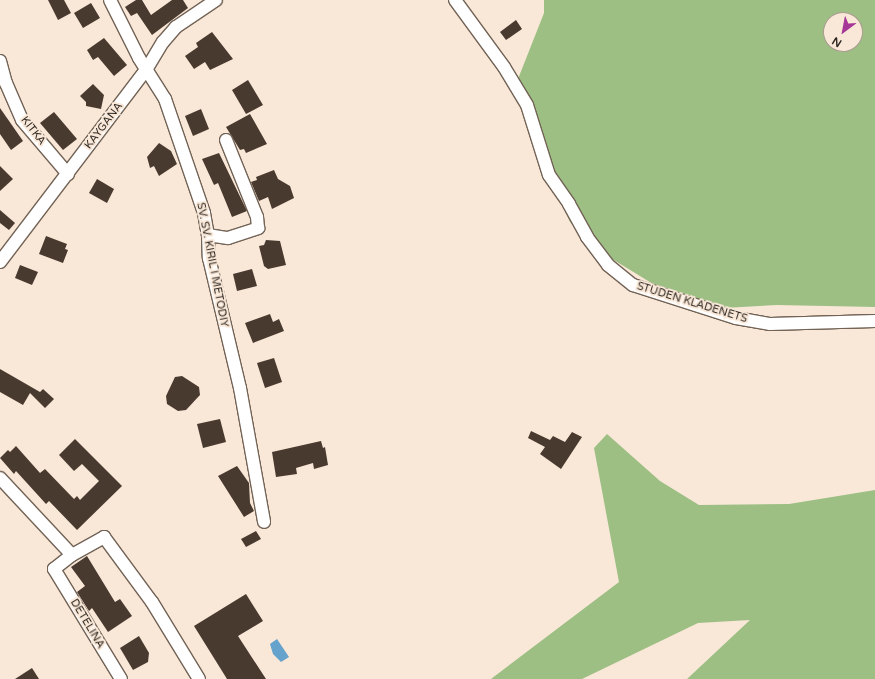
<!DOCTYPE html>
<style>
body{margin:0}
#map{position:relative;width:875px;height:679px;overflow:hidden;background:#f9e8d8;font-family:"Varela Round",sans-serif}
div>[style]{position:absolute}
.forest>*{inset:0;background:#9dbf84}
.water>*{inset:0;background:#65a2cc}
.building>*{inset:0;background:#493a30}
.roads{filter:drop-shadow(1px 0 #726356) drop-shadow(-1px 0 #726356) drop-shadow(0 1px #726356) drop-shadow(0 -1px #726356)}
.minor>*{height:12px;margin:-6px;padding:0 6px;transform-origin:6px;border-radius:6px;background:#fff}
span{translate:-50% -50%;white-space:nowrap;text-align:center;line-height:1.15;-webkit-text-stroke:4px #f9e8d8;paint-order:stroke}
.street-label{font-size:11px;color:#2e2822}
.north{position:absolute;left:823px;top:12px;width:40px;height:40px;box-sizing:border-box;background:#f9e8d8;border:1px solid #a89b8f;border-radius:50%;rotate:212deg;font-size:11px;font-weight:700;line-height:16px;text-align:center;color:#2e2822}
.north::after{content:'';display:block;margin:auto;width:14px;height:18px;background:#a53796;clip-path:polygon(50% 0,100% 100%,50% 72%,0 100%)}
</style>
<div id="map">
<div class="forest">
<i style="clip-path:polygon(evenodd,544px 0,875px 0,875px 307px,777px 305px,724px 308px,653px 284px,604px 254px,570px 222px,541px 160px,516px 84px,544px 13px,544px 0,831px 20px,855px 20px,855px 44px,831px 44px,831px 20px)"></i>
<i style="clip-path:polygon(607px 434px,660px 481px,699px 505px,789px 504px,875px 490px,875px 679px,687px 679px,750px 620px,698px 623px,582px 679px,491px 679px,619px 582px,594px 448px)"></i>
</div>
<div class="water">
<i style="clip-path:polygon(277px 639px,289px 657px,281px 662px,273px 654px,270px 644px)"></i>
</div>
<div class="building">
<i style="clip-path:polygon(48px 0,64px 0,71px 13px,58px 20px)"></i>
<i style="clip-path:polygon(136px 0,142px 0,151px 15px,172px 0,183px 0,188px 8px,152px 35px,137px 13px,131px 16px,125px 7px)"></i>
<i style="clip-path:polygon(91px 3px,100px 18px,83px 28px,74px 13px)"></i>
<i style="clip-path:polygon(516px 20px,522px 29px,506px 40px,500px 32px)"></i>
<i style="clip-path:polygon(212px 32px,233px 59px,210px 70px,205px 62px,194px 69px,185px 56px,198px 47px,196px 43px)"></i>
<i style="clip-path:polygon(104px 38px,127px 65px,114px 76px,98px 57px,93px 60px,87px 50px)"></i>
<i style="clip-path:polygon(248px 80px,263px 105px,246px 114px,232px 90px)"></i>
<i style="clip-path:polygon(93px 84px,104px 95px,101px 109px,86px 106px,86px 102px,80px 96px)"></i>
<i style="clip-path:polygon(0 108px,23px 141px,11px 150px,0 134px)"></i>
<i style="clip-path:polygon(201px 109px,209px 129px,193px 136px,185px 116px)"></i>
<i style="clip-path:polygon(54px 112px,77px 139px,63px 150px,40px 123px)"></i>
<i style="clip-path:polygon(250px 114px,267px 144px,246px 153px,244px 149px,240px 150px,226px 127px)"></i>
<i style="clip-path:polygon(159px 143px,171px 151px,177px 164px,159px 176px,154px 166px,150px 168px,147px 157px)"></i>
<i style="clip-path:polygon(219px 153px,247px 211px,232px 217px,218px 183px,214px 185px,202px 159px)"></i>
<i style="clip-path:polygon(0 166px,13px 179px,0 191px)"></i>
<i style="clip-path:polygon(274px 170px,278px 179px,290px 186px,294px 198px,272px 209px,268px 197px,259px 201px,251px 182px,257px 180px,256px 177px)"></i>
<i style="clip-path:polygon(97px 179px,114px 189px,107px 203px,89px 193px)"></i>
<i style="clip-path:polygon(0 210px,15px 223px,9px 230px,0 223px)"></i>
<i style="clip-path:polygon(46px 236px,67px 244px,65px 249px,68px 250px,63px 263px,39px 254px)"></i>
<i style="clip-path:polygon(266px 240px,280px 241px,286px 265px,268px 269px,264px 266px,259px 246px,264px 245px)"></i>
<i style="clip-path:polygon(20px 265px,38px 272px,32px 285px,15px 278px)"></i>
<i style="clip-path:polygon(252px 269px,257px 286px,237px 291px,233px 274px)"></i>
<i style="clip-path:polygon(270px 314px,273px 322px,279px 319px,284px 331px,253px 343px,245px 323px)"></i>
<i style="clip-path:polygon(274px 358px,282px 382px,265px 388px,257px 363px)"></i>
<i style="clip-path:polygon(0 369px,40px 392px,43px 389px,54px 399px,45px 408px,30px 393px,23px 405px,0 392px)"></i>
<i style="clip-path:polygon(182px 376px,199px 387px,200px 395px,186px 410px,178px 411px,167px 404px,166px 396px,175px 377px)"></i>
<i style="clip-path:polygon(220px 419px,226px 442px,203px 448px,197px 424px)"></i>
<i style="clip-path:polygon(531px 431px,550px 440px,553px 436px,565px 442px,572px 432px,582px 437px,561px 469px,540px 454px,545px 447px,528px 438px)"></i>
<i style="clip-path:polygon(75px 439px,122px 486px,77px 530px,49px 501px,46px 504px,16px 471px,14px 474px,0 458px,8px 450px,10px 452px,16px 446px,40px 473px,45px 469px,74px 499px,77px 496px,80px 500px,99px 481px,82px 464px,74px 471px,59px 455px)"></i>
<i style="clip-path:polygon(321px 441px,323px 448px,325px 447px,328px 465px,314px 469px,313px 463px,296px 468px,297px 474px,276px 477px,272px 452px)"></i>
<i style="clip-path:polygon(237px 466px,249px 483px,250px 503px,254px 511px,244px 517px,218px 476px)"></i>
<i style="clip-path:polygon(256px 531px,261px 539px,246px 547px,241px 539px)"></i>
<i style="clip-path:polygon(87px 556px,115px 602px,120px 599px,132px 616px,108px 632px,92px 608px,89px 611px,77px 592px,85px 586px,71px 567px)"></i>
<i style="clip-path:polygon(246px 594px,263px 621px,238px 636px,266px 679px,227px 679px,194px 626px)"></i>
<i style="clip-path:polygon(139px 636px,149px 653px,148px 662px,133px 670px,120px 648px)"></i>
<i style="clip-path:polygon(32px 668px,39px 679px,15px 679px)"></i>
</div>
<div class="roads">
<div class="minor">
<i style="left:110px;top:0;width:65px;rotate:63.4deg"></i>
<i style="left:139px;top:58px;width:49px;rotate:57.6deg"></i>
<i style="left:165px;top:99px;width:120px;rotate:71.1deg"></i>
<i style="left:204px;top:213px;width:22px;rotate:80deg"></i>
<i style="left:208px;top:235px;width:23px;rotate:88deg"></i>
<i style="left:209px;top:258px;width:134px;rotate:76.6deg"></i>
<i style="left:240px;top:388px;width:136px;rotate:79.8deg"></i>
<i style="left:455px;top:0;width:83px;rotate:53.8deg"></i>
<i style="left:504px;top:67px;width:44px;rotate:58.8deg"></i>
<i style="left:527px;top:105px;width:73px;rotate:72.6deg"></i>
<i style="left:549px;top:175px;width:35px;rotate:55deg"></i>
<i style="left:569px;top:204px;width:38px;rotate:61deg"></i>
<i style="left:587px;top:237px;width:35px;rotate:53deg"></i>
<i style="left:608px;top:265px;width:32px;rotate:39deg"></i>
<i style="left:633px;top:285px;width:108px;rotate:17.8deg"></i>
<i style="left:736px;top:318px;width:35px;rotate:10deg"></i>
<i style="left:770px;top:324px;width:105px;rotate:-1.6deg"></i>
<i style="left:0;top:61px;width:23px;rotate:75deg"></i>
<i style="left:6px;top:83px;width:40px;rotate:66.6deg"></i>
<i style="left:22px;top:120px;width:71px;rotate:49.6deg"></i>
<i style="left:208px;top:235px;width:20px;rotate:9deg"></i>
<i style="left:228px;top:238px;width:32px;rotate:-18deg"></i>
<i style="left:258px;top:228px;width:11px;rotate:-95deg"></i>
<i style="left:257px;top:217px;width:83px;rotate:-111.9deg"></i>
<i style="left:0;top:262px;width:241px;rotate:-52.8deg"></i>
<i style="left:146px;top:70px;width:33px;rotate:-59deg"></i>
<i style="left:163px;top:42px;width:20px;rotate:-49deg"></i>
<i style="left:176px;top:27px;width:48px;rotate:-34deg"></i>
<i style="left:0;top:478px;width:105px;rotate:46.9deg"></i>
<i style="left:121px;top:679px;width:129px;rotate:-121.3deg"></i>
<i style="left:54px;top:569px;width:23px;rotate:-38deg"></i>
<i style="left:72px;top:555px;width:37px;rotate:-29deg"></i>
<i style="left:104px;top:537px;width:81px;rotate:53.6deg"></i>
<i style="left:152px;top:602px;width:90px;rotate:58.6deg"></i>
</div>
</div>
<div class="street-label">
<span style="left:104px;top:126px;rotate:-53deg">KAYGANA</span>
<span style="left:33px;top:131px;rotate:52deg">KITKA</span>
<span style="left:212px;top:265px;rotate:79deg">SV. SV. KIRIL I METODIY</span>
<span style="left:692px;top:303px;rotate:17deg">STUDEN KLADENETS</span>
<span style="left:87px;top:624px;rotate:59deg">DETELINA</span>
</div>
<div class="north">N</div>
</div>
